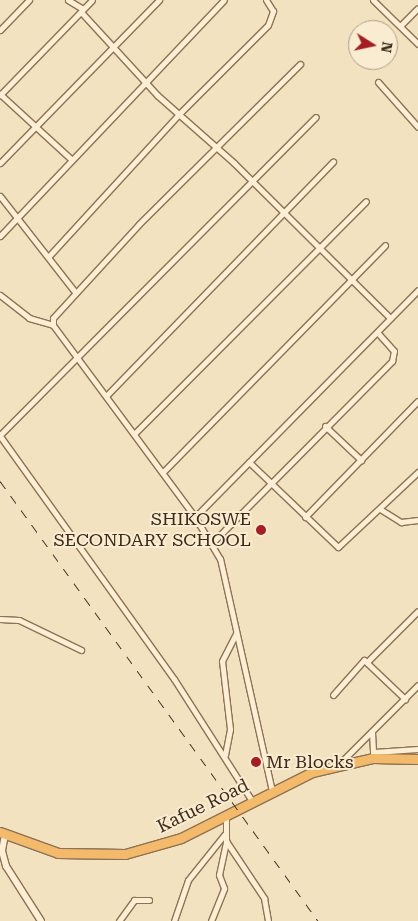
<!DOCTYPE html>
<style>
body{margin:0}
#map{position:relative;width:418px;height:921px;overflow:hidden;background:#f3e2c0;font-family:"Roboto Serif",serif}
div>[style]{position:absolute}
.roads{filter:drop-shadow(1px 0 #8e7255) drop-shadow(-1px 0 #8e7255) drop-shadow(0 1px #8e7255) drop-shadow(0 -1px #8e7255)}
.minor>*{height:5px;margin:-2.5px;padding:0 2.5px;transform-origin:2.5px;border-radius:2.5px;background:#fdefd4}
.tertiary>*{height:6px;margin:-3px;padding:0 3px;transform-origin:3px;border-radius:3px;background:#fdefd4}
.trunk>*{height:9px;margin:-4.5px;padding:0 4.5px;transform-origin:4.5px;border-radius:4.5px;background:#f4ba6c}
.rail>*{height:1px;margin-top:-0.5px;transform-origin:0;background:repeating-linear-gradient(90deg,#3c2a1c 0 9px,transparent 0 18px)}
.dots>*{width:14px;height:14px;translate:-50% -50%;box-sizing:border-box;border:2px solid #f9ecd0;border-radius:50%}
span{translate:-50% -50%;white-space:nowrap;text-align:center;line-height:1.15;-webkit-text-stroke:4px #f9ecd0;paint-order:stroke}
.poi-label{font-size:18px;color:#3c2a1c}
.right{translate:-100% -50%;text-align:right}
.left{translate:0 -50%;text-align:left}
.street-label{font-size:18px;color:#3c2a1c}
.north{position:absolute;left:348px;top:20px;width:50px;height:50px;box-sizing:border-box;background:#f9ecd0;border:1px solid #ad9e88;border-radius:50%;rotate:100deg;font-size:14px;font-weight:700;line-height:20px;text-align:center;color:#3c2a1c}
.north::after{content:'';display:block;margin:auto;width:18px;height:22px;background:#a51e24;clip-path:polygon(50% 0,100% 100%,50% 72%,0 100%)}
</style>
<div id="map">
<div class="roads">
<div class="minor">
<i style="left:68px;top:0;width:17px;rotate:31deg"></i>
<i style="left:373px;top:0;width:63px;rotate:44.4deg"></i>
<i style="left:81px;top:12px;width:113px;rotate:47.5deg"></i>
<i style="left:157px;top:95px;width:103px;rotate:41.4deg"></i>
<i style="left:234px;top:163px;width:220px;rotate:44.8deg"></i>
<i style="left:400px;top:26px;width:25px;rotate:-45deg"></i>
<i style="left:0;top:30px;width:42px;rotate:-46deg"></i>
<i style="left:378px;top:82px;width:60px;rotate:48.4deg"></i>
<i style="left:0;top:94px;width:96px;rotate:42.5deg"></i>
<i style="left:0;top:95px;width:132px;rotate:-45.9deg"></i>
<i style="left:0;top:163px;width:228px;rotate:-45.7deg"></i>
<i style="left:0;top:196px;width:122px;rotate:52deg"></i>
<i style="left:0;top:236px;width:325px;rotate:-46.5deg"></i>
<i style="left:49px;top:256px;width:191px;rotate:-47.5deg"></i>
<i style="left:178px;top:115px;width:127px;rotate:-45deg"></i>
<i style="left:268px;top:25px;width:15px;rotate:-70deg"></i>
<i style="left:273px;top:11px;width:13px;rotate:-122deg"></i>
<i style="left:0;top:295px;width:37px;rotate:38deg"></i>
<i style="left:29px;top:318px;width:25px;rotate:16deg"></i>
<i style="left:107px;top:395px;width:325px;rotate:-45.9deg"></i>
<i style="left:325px;top:426px;width:50px;rotate:43.4deg"></i>
<i style="left:135px;top:433px;width:327px;rotate:-45.1deg"></i>
<i style="left:0;top:435px;width:448px;rotate:-45.2deg"></i>
<i style="left:0;top:436px;width:299px;rotate:54.4deg"></i>
<i style="left:174px;top:679px;width:145px;rotate:57.4deg"></i>
<i style="left:249px;top:462px;width:123px;rotate:43.7deg"></i>
<i style="left:338px;top:547px;width:110px;rotate:-43.2deg"></i>
<i style="left:164px;top:471px;width:316px;rotate:-45.6deg"></i>
<i style="left:380px;top:509px;width:25px;rotate:32deg"></i>
<i style="left:401px;top:522px;width:17px;rotate:-7deg"></i>
<i style="left:195px;top:517px;width:239px;rotate:-126.5deg"></i>
<i style="left:53px;top:325px;width:7px;rotate:-90deg"></i>
<i style="left:53px;top:318px;width:127px;rotate:-47.5deg"></i>
<i style="left:139px;top:224px;width:227px;rotate:-44.8deg"></i>
<i style="left:305px;top:517px;width:162px;rotate:-45.8deg"></i>
<i style="left:213px;top:542px;width:255px;rotate:-45.3deg"></i>
<i style="left:392px;top:361px;width:10px;rotate:-79deg"></i>
<i style="left:394px;top:351px;width:25px;rotate:-132deg"></i>
<i style="left:0;top:619px;width:19px;rotate:3deg"></i>
<i style="left:19px;top:620px;width:69px;rotate:25.8deg"></i>
<i style="left:367px;top:662px;width:72px;rotate:-45deg"></i>
<i style="left:333px;top:695px;width:47px;rotate:-48.5deg"></i>
<i style="left:364px;top:660px;width:57px;rotate:43.6deg"></i>
<i style="left:372px;top:732px;width:22px;rotate:87deg"></i>
<i style="left:374px;top:752px;width:44px;rotate:-3.9deg"></i>
<i style="left:225px;top:755px;width:26px;rotate:-79deg"></i>
<i style="left:230px;top:729px;width:68px;rotate:-96.7deg"></i>
<i style="left:222px;top:661px;width:31px;rotate:-63deg"></i>
<i style="left:339px;top:764px;width:112px;rotate:-45deg"></i>
<i style="left:272px;top:791px;width:238px;rotate:-102.6deg"></i>
<i style="left:220px;top:559px;width:49px;rotate:-120.8deg"></i>
<i style="left:195px;top:517px;width:318px;rotate:-45.5deg"></i>
<i style="left:226px;top:815px;width:26px;rotate:90deg"></i>
<i style="left:226px;top:841px;width:69px;rotate:56.3deg"></i>
<i style="left:264px;top:898px;width:23px;rotate:80deg"></i>
<i style="left:119px;top:921px;width:26px;rotate:-54deg"></i>
<i style="left:134px;top:900px;width:15px"></i>
<i style="left:174px;top:921px;width:43px;rotate:-71.1deg"></i>
<i style="left:188px;top:880px;width:58px;rotate:-51.3deg"></i>
<i style="left:211px;top:921px;width:35px;rotate:-68deg"></i>
<i style="left:224px;top:888px;width:14px;rotate:-111deg"></i>
<i style="left:219px;top:875px;width:35px;rotate:-78deg"></i>
</div>
<div class="tertiary">
<i style="left:5px;top:835px;width:16px;rotate:101deg"></i>
<i style="left:2px;top:851px;width:16px;rotate:75deg"></i>
<i style="left:6px;top:866px;width:65px;rotate:57.5deg"></i>
</div>
<div class="trunk">
<i style="left:0;top:832px;width:62px;rotate:19.9deg"></i>
<i style="left:58px;top:853px;width:67px;rotate:0.9deg"></i>
<i style="left:125px;top:854px;width:58px;rotate:-15.9deg"></i>
<i style="left:181px;top:838px;width:147px;rotate:-26.7deg"></i>
<i style="left:312px;top:772px;width:63px;rotate:-12.9deg"></i>
<i style="left:373px;top:758px;width:45px;rotate:1.3deg"></i>
</div>
</div>
<div class="rail">
<i style="left:0;top:481px;width:543px;rotate:54.14deg"></i>
</div>
<div class="dots">
<i style="left:261px;top:530px;background:#a51e24"></i>
<i style="left:256px;top:762px;background:#a51e24"></i>
</div>
<div class="poi-label">
<span class="right" style="left:251px;top:530px">SHIKOSWE<br>SECONDARY SCHOOL</span>
<span class="left" style="left:266px;top:762px">Mr Blocks</span>
</div>
<div class="street-label">
<span style="left:203px;top:806px;rotate:-26deg">Kafue Road</span>
</div>
<div class="north">N</div>
</div>
